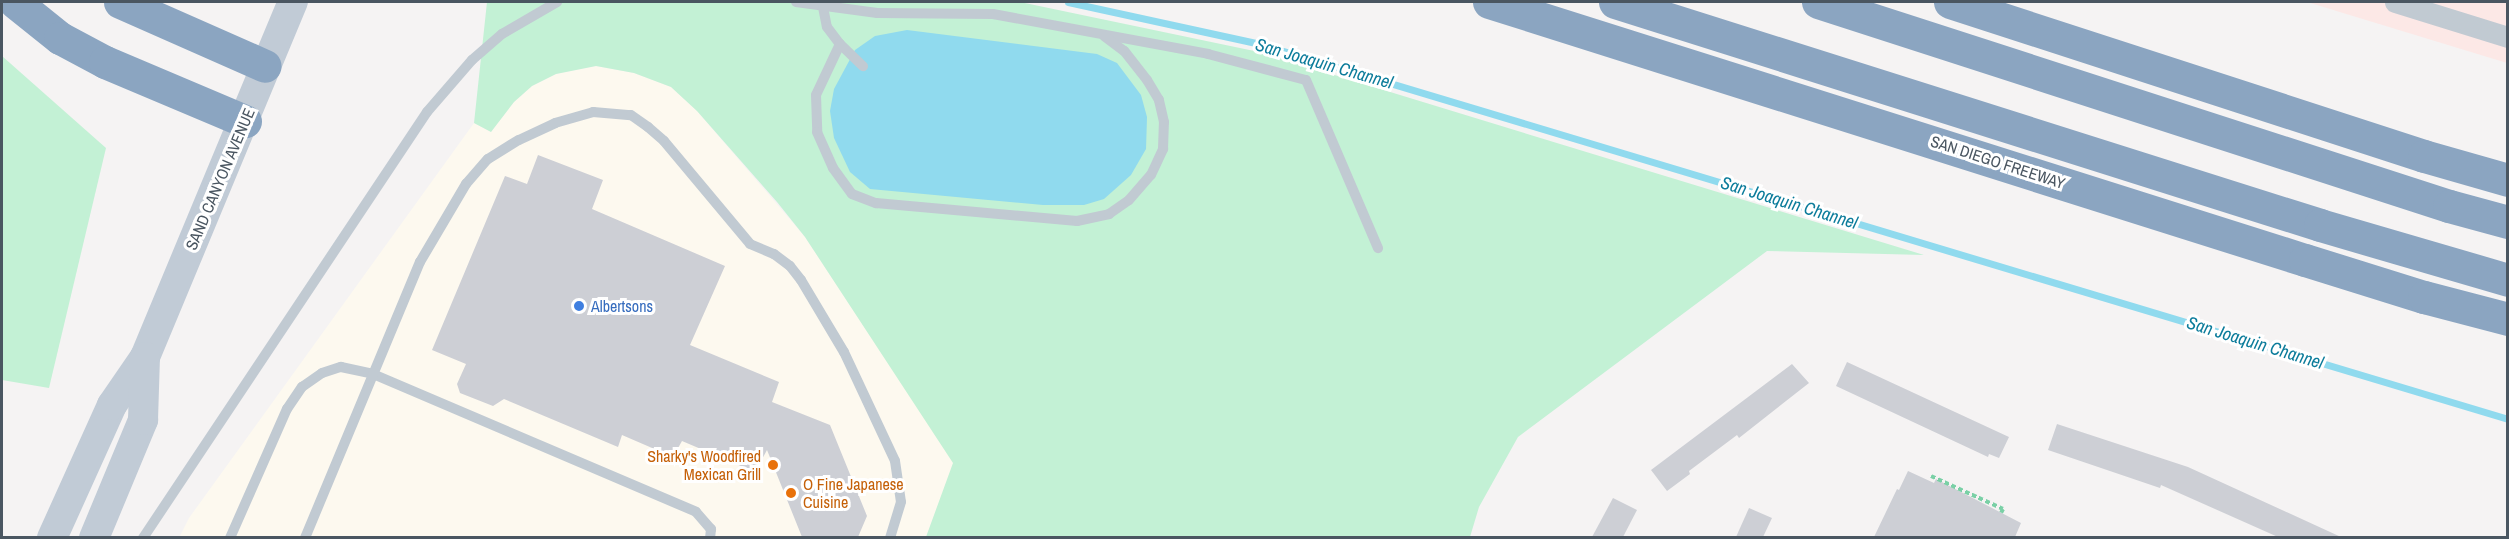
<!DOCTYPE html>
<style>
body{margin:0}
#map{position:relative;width:2509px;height:539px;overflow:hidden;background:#f5f3f3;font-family:"Archivo Narrow",sans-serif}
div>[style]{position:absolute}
.commercial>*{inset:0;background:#fdf9ef}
.medical>*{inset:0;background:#fce8e6}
.green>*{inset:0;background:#c3f1d5}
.water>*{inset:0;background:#90daee}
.stream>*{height:7px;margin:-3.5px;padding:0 3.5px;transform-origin:3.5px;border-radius:3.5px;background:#90daee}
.building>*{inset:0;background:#cdcfd5}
.path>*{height:4px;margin-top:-2px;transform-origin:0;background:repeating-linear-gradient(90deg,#7ad0a6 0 4.5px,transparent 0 7.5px)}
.lane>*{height:10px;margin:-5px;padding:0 5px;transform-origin:5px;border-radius:5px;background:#c1cad2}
.street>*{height:21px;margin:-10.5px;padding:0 10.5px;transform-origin:10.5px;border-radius:10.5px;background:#c1cad2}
.secondary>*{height:30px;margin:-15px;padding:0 15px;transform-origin:15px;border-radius:15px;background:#c1cbd6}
.highway>*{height:33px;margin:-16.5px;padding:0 16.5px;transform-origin:16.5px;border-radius:16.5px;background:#8ba5c1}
.dots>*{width:16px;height:16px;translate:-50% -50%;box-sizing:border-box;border:3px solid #fff;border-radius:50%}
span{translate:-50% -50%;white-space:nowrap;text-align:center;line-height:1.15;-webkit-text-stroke:6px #fff;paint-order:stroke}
.street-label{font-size:16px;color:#4a5661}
.shop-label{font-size:16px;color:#366cbe}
.left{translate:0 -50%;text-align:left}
.food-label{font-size:16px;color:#c56008}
.right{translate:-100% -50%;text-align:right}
.water-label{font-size:18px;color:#0c7c9b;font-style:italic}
.frame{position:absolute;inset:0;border:3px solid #4a5661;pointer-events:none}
</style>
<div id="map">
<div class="commercial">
<i style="clip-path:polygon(596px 66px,634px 73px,671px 87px,697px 111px,805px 237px,954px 463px,926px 537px,179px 538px,189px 518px,474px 123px,491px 132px,514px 102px,532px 86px,556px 74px)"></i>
</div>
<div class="medical">
<i style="clip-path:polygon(2307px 2px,2507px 2px,2507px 63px)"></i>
</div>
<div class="green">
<i style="clip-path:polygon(487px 2px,1020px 2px,1259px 52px,1924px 255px,1767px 251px,1518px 437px,1479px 507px,1470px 537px,926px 537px,953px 463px,805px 237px,777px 202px,697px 111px,671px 87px,634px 73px,596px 66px,556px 74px,532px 86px,514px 102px,491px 132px,474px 123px)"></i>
<i style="clip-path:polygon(2px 56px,106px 148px,49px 388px,2px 380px)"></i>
</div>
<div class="water">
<i style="clip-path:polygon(907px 30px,1097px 54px,1117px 63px,1141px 95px,1147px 117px,1146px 149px,1131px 175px,1104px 199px,1084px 205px,1043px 205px,870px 189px,850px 172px,834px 138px,830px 111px,834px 89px,855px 50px,875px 36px)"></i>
</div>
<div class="stream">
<i style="left:1068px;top:2px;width:197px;rotate:12.3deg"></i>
<i style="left:1260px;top:44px;width:1303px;rotate:16.72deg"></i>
</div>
<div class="building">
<i style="clip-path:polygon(538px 155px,603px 180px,592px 209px,725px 266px,690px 345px,779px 382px,772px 402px,830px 425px,867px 516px,858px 537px,802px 537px,767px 450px,755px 472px,682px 441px,673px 457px,622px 435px,618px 447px,504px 399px,493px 406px,460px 393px,457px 384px,466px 364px,432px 350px,505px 176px,527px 184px)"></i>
<i style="clip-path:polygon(1847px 362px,2009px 437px,1999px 458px,1989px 454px,1988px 457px,1836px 386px)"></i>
<i style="clip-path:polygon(1792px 364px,1809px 383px,1739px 438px,1737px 435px,1689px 471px,1690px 474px,1667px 491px,1651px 470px)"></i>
<i style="clip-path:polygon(2057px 424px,2188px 467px,2341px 537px,2278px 537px,2161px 485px,2160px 488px,2048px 450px)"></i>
<i style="clip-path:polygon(1908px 471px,1934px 483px,1936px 479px,2021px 523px,2015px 537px,1874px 537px,1897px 489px,1899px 490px)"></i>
<i style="clip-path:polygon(1613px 498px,1637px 510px,1623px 537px,1592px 537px)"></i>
<i style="clip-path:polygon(1749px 508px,1772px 518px,1763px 537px,1736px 537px)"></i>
</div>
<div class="path">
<i style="left:1931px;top:476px;width:79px;rotate:24.6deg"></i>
<i style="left:2003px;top:509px;width:4px;rotate:117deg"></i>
</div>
<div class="lane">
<i style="left:796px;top:2px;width:82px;rotate:7.7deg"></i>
<i style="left:877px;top:13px;width:116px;rotate:0.5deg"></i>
<i style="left:993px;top:14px;width:219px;rotate:10.5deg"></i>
<i style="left:1208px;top:54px;width:101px;rotate:14.9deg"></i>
<i style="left:1306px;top:80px;width:183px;rotate:66.8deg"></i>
<i style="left:823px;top:7px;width:20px;rotate:79deg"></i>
<i style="left:827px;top:27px;width:21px;rotate:53deg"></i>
<i style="left:840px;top:44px;width:56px;rotate:115.2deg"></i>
<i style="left:816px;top:95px;width:37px;rotate:88deg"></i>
<i style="left:817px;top:132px;width:39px;rotate:66deg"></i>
<i style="left:833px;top:168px;width:32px;rotate:54deg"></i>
<i style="left:852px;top:194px;width:26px;rotate:21deg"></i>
<i style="left:876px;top:203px;width:202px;rotate:5.1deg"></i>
<i style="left:1077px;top:221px;width:33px;rotate:-12deg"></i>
<i style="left:1109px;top:214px;width:24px;rotate:-35deg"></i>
<i style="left:1129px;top:200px;width:33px;rotate:-49deg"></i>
<i style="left:1151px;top:175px;width:29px;rotate:-65deg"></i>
<i style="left:1163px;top:149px;width:27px;rotate:-88deg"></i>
<i style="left:1164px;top:122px;width:23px;rotate:-103deg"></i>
<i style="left:1159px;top:100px;width:23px;rotate:-121deg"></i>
<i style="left:1147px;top:80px;width:37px;rotate:-128deg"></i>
<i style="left:1124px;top:51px;width:25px;rotate:-143deg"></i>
<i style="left:840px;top:44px;width:32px;rotate:44deg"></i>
<i style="left:143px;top:538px;width:512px;rotate:-56.31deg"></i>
<i style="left:427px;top:112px;width:69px;rotate:-49.1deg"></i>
<i style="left:472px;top:60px;width:40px;rotate:-41deg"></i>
<i style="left:502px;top:34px;width:64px;rotate:-30.2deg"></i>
<i style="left:230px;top:538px;width:141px;rotate:-66.2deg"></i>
<i style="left:287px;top:409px;width:27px;rotate:-56deg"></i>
<i style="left:302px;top:387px;width:24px;rotate:-35deg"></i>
<i style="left:322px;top:373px;width:20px;rotate:-18deg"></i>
<i style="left:341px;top:367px;width:33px;rotate:12deg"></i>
<i style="left:373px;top:374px;width:351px;rotate:23.1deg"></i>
<i style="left:696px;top:512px;width:23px;rotate:49deg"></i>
<i style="left:711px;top:529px;width:9px;rotate:96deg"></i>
<i style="left:305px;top:538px;width:299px;rotate:-67.4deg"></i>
<i style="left:420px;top:262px;width:91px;rotate:-59.5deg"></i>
<i style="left:466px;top:184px;width:33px;rotate:-49deg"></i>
<i style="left:488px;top:159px;width:36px;rotate:-32deg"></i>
<i style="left:519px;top:140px;width:40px;rotate:-25deg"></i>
<i style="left:555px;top:123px;width:40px;rotate:-16deg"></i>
<i style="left:593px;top:112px;width:38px;rotate:5deg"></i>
<i style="left:631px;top:115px;width:21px;rotate:35deg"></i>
<i style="left:648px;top:127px;width:21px;rotate:41deg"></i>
<i style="left:664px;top:141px;width:134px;rotate:50.1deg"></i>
<i style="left:750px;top:244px;width:26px;rotate:23deg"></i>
<i style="left:774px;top:254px;width:20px;rotate:37deg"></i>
<i style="left:790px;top:266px;width:18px;rotate:52deg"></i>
<i style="left:801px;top:280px;width:84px;rotate:59.2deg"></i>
<i style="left:844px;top:352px;width:120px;rotate:64.9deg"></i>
<i style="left:895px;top:461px;width:41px;rotate:81.7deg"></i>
<i style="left:901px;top:502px;width:38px;rotate:107deg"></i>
</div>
<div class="street">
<i style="left:2395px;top:2px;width:118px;rotate:17.2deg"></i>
</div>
<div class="secondary">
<i style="left:52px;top:538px;width:146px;rotate:-65.7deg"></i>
<i style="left:112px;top:405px;width:58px;rotate:-55.5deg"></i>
<i style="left:145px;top:357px;width:385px;rotate:-67.4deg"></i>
<i style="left:94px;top:538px;width:128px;rotate:-67.4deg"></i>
<i style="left:143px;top:420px;width:63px;rotate:-88.2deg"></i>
</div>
<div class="highway">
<i style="left:15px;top:2px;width:58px;rotate:38.7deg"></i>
<i style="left:60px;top:38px;width:51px;rotate:28.1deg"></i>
<i style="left:105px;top:62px;width:152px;rotate:22.9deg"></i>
<i style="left:120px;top:2px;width:158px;rotate:23.8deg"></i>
<i style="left:1489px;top:2px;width:856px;rotate:17.55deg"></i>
<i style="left:2305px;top:260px;width:125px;rotate:17.3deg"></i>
<i style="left:2424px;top:297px;width:87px;rotate:14.7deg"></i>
<i style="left:1615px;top:2px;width:739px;rotate:17.55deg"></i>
<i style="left:2320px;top:225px;width:196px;rotate:16.3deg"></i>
<i style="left:1818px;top:2px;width:663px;rotate:17.92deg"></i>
<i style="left:2449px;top:206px;width:61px;rotate:15.2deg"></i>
<i style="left:1950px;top:2px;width:498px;rotate:18deg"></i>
<i style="left:2424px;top:156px;width:87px;rotate:15.9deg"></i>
</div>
<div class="dots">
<i style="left:579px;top:306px;background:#3f7fe0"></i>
<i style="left:773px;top:465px;background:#e8710a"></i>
<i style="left:791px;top:493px;background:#e8710a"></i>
</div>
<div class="street-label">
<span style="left:1998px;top:162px;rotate:18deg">SAN DIEGO FREEWAY</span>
<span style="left:220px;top:179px;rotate:-67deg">SAND CANYON AVENUE</span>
</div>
<div class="shop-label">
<span class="left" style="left:591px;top:306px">Albertsons</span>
</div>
<div class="food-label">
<span class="right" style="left:761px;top:465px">Sharky's Woodfired<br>Mexican Grill</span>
<span class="left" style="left:803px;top:493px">O Fine Japanese<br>Cuisine</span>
</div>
<div class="water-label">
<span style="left:1324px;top:64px;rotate:16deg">San Joaquin Channel</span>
<span style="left:1789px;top:203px;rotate:17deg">San Joaquin Channel</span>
<span style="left:2255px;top:343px;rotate:17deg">San Joaquin Channel</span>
</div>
<div class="frame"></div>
</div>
